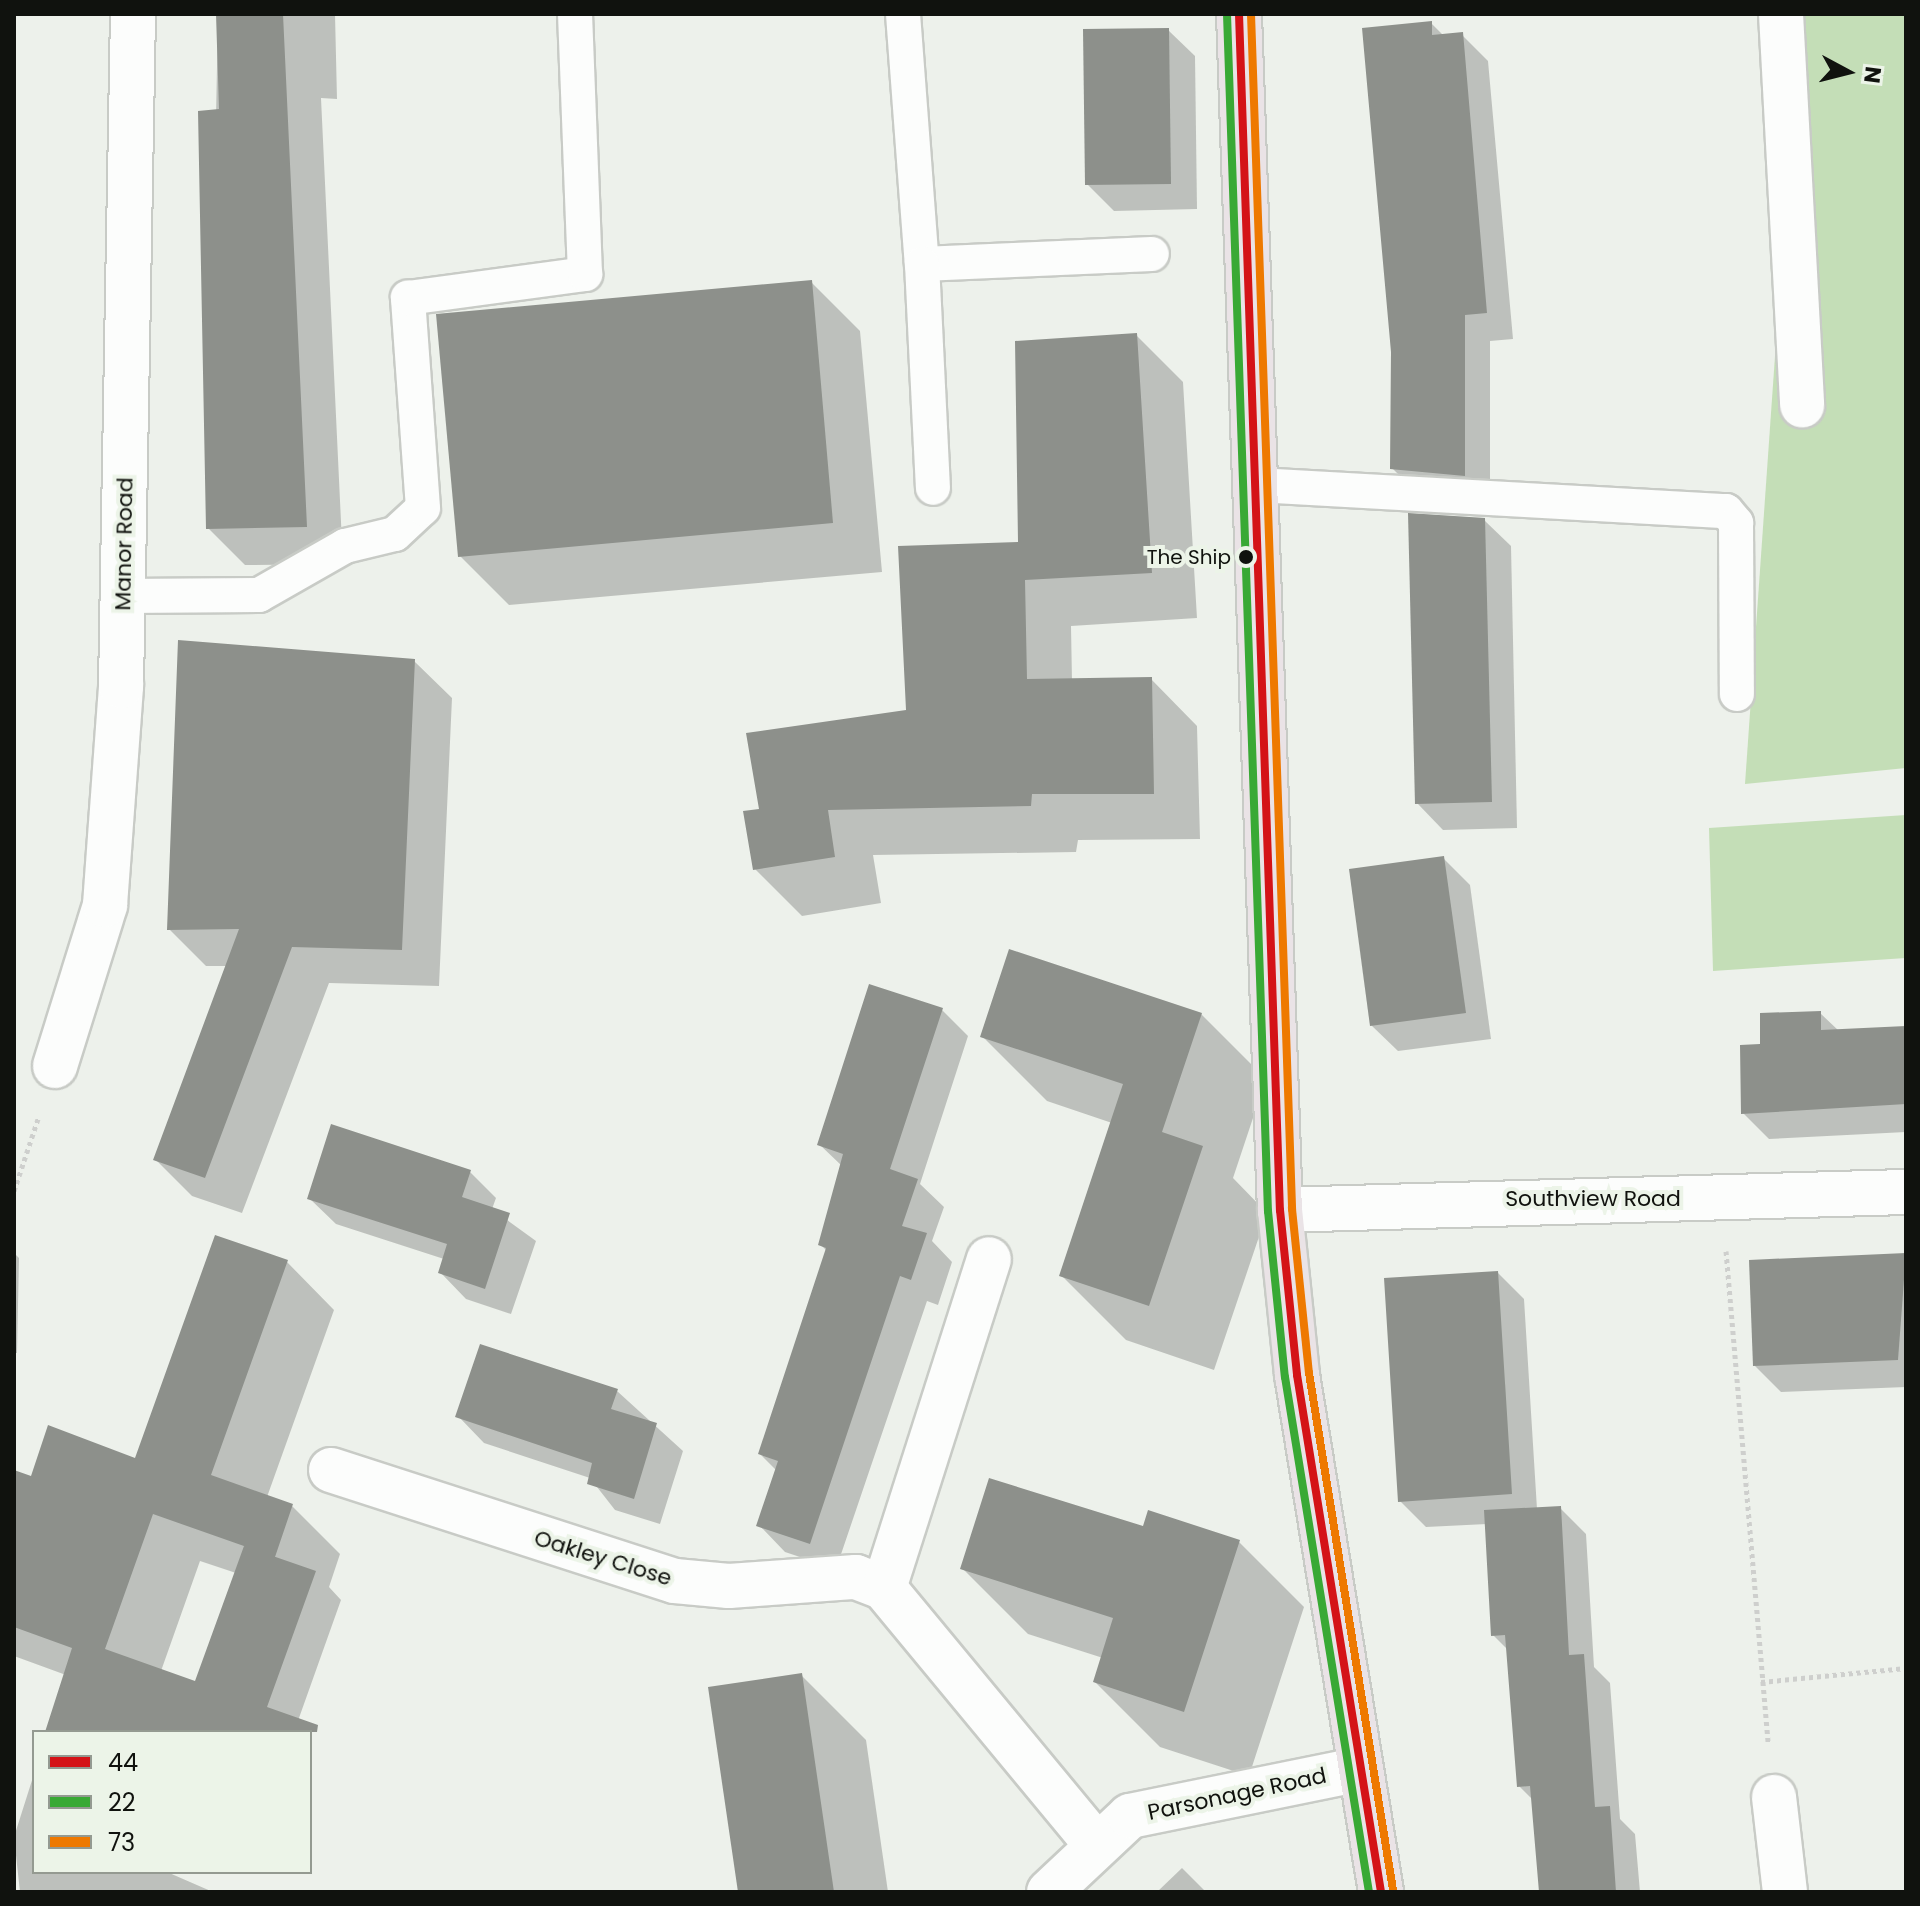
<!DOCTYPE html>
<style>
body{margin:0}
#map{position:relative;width:1920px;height:1906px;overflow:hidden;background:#edf1eb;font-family:Poppins,sans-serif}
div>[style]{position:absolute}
.green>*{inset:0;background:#c4deb7}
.shadow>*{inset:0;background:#0003}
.building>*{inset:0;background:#8d908b}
.path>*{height:5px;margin-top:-2.5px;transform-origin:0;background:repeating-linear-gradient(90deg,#cecfcd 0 4px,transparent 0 8px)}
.roads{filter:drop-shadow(2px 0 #c8cbc6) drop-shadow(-2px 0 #c8cbc6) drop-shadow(0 2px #c8cbc6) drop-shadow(0 -2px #c8cbc6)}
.lane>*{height:34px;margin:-17px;padding:0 17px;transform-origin:17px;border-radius:17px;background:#fcfdfc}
.street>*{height:44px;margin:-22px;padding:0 22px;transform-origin:22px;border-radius:22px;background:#fcfdfc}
.primary>*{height:44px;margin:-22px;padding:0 22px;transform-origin:22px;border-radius:22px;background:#eae3e6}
.bus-1>*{height:8px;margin:-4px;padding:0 4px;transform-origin:4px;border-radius:4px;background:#d41317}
.bus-2>*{height:8px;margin:-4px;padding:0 4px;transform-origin:4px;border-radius:4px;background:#39a935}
.bus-3>*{height:8px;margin:-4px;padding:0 4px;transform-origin:4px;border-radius:4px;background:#ee7900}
.dots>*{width:22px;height:22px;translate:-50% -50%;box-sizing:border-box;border:4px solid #ecf4e8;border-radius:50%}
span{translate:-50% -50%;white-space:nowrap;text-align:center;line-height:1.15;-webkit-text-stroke:8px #ecf4e8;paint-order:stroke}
.bus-label{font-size:20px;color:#10120e}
.right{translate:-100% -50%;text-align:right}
.street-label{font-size:22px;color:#10120e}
.frame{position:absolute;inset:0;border:16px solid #10120e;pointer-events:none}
.legend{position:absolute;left:32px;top:1730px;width:280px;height:144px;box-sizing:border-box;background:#ecf4e8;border:2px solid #949a91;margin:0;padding:10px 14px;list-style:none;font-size:24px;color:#10120e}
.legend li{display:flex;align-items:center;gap:16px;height:40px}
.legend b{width:40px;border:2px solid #949a91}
.north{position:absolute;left:1808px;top:32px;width:80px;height:80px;-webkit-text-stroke:6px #ecf4e8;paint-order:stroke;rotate:97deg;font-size:22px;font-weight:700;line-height:32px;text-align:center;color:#10120e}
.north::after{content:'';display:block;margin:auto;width:28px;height:36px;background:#10120e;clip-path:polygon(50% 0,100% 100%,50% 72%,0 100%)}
</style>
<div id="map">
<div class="green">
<i style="clip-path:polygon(1799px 14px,1906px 14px,1906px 768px,1745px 784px)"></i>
<i style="clip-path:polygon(1906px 815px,1906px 958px,1713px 971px,1709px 828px)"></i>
</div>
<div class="shadow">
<i style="clip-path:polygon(218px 14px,335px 14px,337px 99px,321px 98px,343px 564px,245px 565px,208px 528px)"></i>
<i style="clip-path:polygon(1431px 23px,1444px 36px,1462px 35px,1488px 61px,1513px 339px,1490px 341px,1490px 502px,1418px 494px,1392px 468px)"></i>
<i style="clip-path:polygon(1168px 30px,1195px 56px,1197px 209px,1114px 211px,1087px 184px)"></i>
<i style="clip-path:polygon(811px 282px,860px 331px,882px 572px,509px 605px,460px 556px)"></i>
<i style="clip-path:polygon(1136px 335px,1183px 382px,1197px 618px,1071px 626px,1072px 681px,1151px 679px,1197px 726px,1200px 839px,1078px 840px,1076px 852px,873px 855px,881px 903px,802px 916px,755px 869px,761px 810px,908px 711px,1020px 544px)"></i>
<i style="clip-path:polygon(1484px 520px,1511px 546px,1517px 828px,1443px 830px,1417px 803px)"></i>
<i style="clip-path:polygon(414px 661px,452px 698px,439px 986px,329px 983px,242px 1213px,192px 1196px,155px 1159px,228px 966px,206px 966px,169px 929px)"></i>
<i style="clip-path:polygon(1443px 858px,1470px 885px,1491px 1039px,1398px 1051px,1371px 1025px)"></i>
<i style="clip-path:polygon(942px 1010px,968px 1036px,920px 1184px,944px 1207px,932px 1241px,952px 1262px,938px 1305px,927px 1301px,836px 1569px,785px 1552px,759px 1525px,777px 1471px,760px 1454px,827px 1251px,820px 1244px,842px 1166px,819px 1144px)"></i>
<i style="clip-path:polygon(1820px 1013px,1839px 1031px,1906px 1028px,1906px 1132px,1769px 1139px,1743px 1113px,1762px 1046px)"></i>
<i style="clip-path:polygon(1201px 1014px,1266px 1079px,1233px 1178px,1267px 1213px,1214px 1370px,1126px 1340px,1061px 1275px,1112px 1123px,1047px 1101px,982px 1036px)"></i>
<i style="clip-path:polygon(470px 1172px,496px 1198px,492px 1209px,536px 1241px,511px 1314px,466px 1299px,440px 1272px,444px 1259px,336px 1224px,309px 1198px)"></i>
<i style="clip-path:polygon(14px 1253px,19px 1258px,17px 1353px,14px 1353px)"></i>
<i style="clip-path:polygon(1906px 1255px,1906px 1387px,1781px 1392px,1755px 1366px,1751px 1262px)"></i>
<i style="clip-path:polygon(evenodd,287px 1262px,334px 1310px,267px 1497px,292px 1506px,340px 1554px,329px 1587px,341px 1600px,294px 1732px,47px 1732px,66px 1675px,14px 1656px,14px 1472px,32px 1479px,136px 1460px,287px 1262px,200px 1561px,236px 1573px,205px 1687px,161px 1671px,200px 1561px)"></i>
<i style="clip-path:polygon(1498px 1273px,1524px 1299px,1537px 1509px,1560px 1508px,1586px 1534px,1594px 1667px,1610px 1683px,1620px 1819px,1635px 1834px,1640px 1892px,1540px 1892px,1533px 1800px,1519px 1786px,1509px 1651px,1493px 1635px,1487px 1524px,1426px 1527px,1400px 1501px)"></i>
<i style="clip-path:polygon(617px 1391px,683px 1451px,660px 1524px,615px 1510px,590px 1478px,484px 1443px,458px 1416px)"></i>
<i style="clip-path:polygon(1144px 1529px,1239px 1542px,1304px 1607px,1249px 1776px,1160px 1747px,1095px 1682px,1103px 1658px,1028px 1634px,963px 1569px)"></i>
<i style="clip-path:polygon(801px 1675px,866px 1740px,888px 1892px,740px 1892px)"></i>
<i style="clip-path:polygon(34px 1774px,34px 1872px,167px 1872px,213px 1892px,20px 1892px,14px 1837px)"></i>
<i style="clip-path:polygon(1182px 1868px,1206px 1892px,1157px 1892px)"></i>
</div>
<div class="building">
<i style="clip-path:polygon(216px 14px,283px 14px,307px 527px,206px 529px,198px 111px,219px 109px)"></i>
<i style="clip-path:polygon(1432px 21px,1432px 35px,1463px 32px,1487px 313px,1465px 315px,1465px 476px,1390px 469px,1391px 352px,1362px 28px)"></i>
<i style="clip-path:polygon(1169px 28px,1171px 184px,1085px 185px,1083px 29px)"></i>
<i style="clip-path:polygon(812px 280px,833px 523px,458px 557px,436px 314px)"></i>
<i style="clip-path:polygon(1137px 333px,1152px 573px,1025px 580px,1027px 679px,1152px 677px,1154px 794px,1032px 794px,1031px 806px,828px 810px,835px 857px,753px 870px,743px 811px,759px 809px,746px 733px,906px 710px,898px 546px,1018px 542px,1015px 341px)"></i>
<i style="clip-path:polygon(1408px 513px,1485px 518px,1492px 802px,1415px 804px)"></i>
<i style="clip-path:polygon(178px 640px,415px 659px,402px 950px,292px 947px,205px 1178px,153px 1160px,239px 929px,167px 930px)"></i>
<i style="clip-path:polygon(1444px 856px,1466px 1013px,1370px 1026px,1349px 869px)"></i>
<i style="clip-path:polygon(1009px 949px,1202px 1013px,1162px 1132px,1203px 1146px,1149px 1306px,1059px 1276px,1123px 1084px,980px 1037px)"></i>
<i style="clip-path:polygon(869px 984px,943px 1008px,890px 1169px,918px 1179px,902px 1226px,927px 1233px,911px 1280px,900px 1276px,810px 1544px,756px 1526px,778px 1461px,758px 1454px,826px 1248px,818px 1245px,843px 1154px,817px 1145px)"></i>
<i style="clip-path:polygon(1821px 1011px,1821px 1030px,1906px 1026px,1906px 1104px,1741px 1114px,1740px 1045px,1760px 1044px,1760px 1013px)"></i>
<i style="clip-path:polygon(331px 1124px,471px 1170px,462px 1197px,510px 1213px,485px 1289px,438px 1273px,447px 1244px,307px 1199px)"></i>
<i style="clip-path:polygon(215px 1235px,288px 1260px,211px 1475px,293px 1504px,275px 1557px,153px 1514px,105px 1649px,195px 1681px,244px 1546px,316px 1571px,267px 1707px,318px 1725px,317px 1732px,45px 1732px,72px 1648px,14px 1627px,14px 1470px,31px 1476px,48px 1425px,135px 1458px)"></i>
<i style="clip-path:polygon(1906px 1253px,1898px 1360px,1753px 1366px,1749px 1260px)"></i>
<i style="clip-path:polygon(1498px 1271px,1512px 1494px,1398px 1502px,1384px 1278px)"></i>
<i style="clip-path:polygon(480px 1344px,618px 1389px,611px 1409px,657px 1423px,634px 1499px,587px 1484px,592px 1463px,455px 1417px)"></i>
<i style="clip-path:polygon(989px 1478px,1143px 1526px,1148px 1510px,1240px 1540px,1184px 1712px,1093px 1682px,1113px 1618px,960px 1569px)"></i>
<i style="clip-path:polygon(1561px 1506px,1569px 1655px,1584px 1654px,1595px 1807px,1610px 1806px,1616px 1892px,1539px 1892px,1530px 1786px,1517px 1787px,1505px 1635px,1491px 1636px,1484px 1510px)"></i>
<i style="clip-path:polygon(802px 1673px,834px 1892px,738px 1892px,708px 1687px)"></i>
</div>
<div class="path">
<i style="left:14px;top:1191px;width:79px;rotate:-71.6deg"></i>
<i style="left:1726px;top:1251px;width:494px;rotate:85.1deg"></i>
<i style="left:1761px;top:1682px;width:146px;rotate:-5.5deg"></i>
</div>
<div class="roads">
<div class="lane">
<i style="left:903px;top:14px;width:251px;rotate:85.7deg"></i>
<i style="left:922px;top:264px;width:230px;rotate:-2.5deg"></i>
<i style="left:922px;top:264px;width:224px;rotate:87.2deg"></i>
<i style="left:1257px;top:485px;width:470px;rotate:3.2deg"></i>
<i style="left:1726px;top:511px;width:16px;rotate:50deg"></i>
<i style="left:1736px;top:523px;width:171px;rotate:89.7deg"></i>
<i style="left:124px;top:596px;width:135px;rotate:-0.4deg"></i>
<i style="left:259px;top:595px;width:99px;rotate:-29.7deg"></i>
<i style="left:345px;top:546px;width:51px;rotate:-13.5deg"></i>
<i style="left:395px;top:534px;width:38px;rotate:-43deg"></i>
<i style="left:423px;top:508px;width:211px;rotate:-94.1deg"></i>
<i style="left:408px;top:298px;width:179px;rotate:-7.7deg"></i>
<i style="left:585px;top:274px;width:260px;rotate:-92.2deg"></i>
</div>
<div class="street">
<i style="left:1781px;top:14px;width:392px;rotate:86.9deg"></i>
<i style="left:55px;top:1066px;width:169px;rotate:-72.7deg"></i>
<i style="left:105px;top:905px;width:220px;rotate:-85.8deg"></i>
<i style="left:121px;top:686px;width:672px;rotate:-88.98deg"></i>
<i style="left:1280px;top:1210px;width:626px;rotate:-1.65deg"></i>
<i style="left:331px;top:1470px;width:361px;rotate:17.9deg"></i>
<i style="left:675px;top:1581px;width:54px;rotate:5.3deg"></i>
<i style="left:729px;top:1586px;width:127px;rotate:-4.1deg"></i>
<i style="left:856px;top:1577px;width:30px;rotate:21deg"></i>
<i style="left:884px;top:1588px;width:345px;rotate:-72.3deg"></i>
<i style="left:884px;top:1588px;width:330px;rotate:50.4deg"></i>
<i style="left:1774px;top:1797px;width:96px;rotate:83.4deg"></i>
<i style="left:1049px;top:1892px;width:111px;rotate:-43.2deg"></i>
<i style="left:1130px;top:1816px;width:235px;rotate:-11.5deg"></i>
</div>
<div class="primary">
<i style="left:1239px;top:14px;width:1197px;rotate:88.04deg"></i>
<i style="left:1280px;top:1210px;width:166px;rotate:84.1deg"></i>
<i style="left:1297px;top:1375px;width:524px;rotate:80.77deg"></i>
</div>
</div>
<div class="bus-1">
<i style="left:1239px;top:14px;width:1197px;rotate:88.04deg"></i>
<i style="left:1280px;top:1210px;width:166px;rotate:84.1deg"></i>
<i style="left:1297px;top:1375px;width:524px;rotate:80.77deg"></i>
</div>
<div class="bus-2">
<i style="left:1227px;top:14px;width:1198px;rotate:88.04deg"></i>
<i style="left:1268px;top:1211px;width:167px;rotate:84.2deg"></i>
<i style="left:1285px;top:1377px;width:522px;rotate:80.74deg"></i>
</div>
<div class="bus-3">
<i style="left:1251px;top:14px;width:1196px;rotate:88.03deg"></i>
<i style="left:1292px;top:1209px;width:165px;rotate:84.1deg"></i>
<i style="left:1309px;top:1373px;width:524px;rotate:80.77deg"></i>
</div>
<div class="dots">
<i style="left:1246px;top:557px;background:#10120e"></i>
</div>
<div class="bus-label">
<span class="right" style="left:1231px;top:557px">The Ship</span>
</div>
<div class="street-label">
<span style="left:124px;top:544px;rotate:-89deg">Manor Road</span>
<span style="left:1593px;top:1199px">Southview Road</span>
<span style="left:603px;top:1558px;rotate:17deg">Oakley Close</span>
<span style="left:1237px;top:1794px;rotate:-12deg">Parsonage Road</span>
</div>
<div class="frame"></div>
<ul class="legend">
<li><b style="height:10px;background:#d41317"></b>44</li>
<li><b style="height:10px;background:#39a935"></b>22</li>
<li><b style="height:10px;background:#ee7900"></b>73</li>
</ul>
<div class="north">N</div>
</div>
